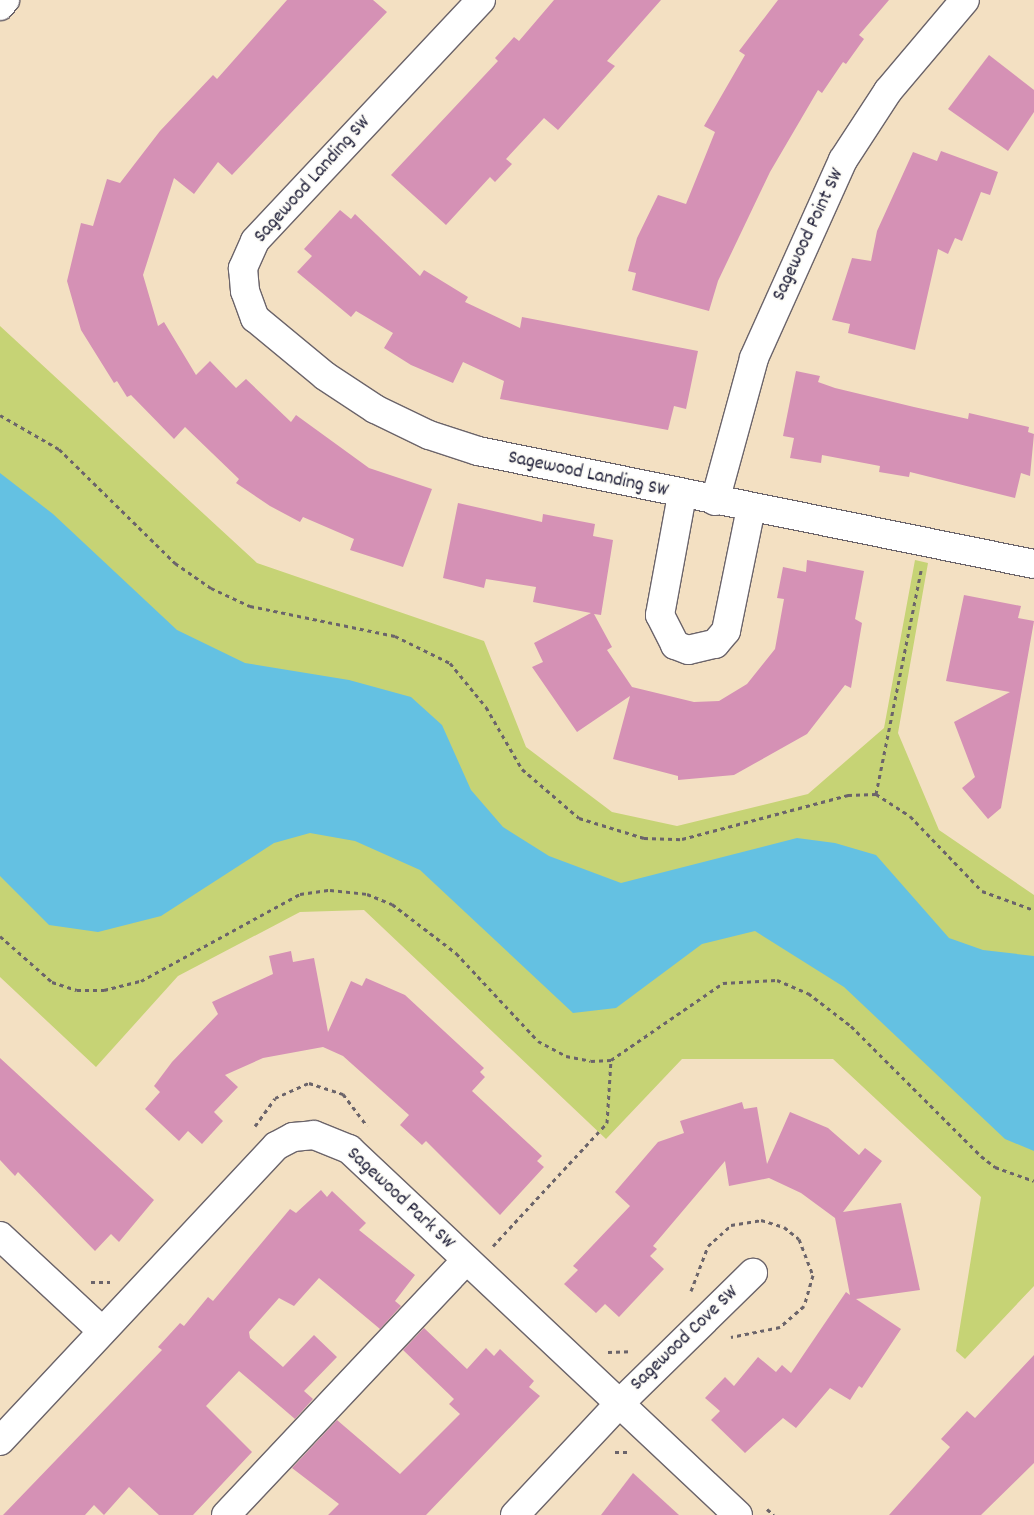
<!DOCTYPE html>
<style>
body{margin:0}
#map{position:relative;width:1034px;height:1515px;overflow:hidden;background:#f3e0c2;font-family:Dekko,sans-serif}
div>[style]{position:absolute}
.green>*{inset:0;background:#c6d375}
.water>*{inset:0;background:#64c1e2}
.building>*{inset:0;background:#d591b5}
.path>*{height:3px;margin-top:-1.5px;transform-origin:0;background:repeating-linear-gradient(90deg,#6b646a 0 4px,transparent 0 8px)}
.roads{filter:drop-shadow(1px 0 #6b646a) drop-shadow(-1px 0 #6b646a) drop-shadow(0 1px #6b646a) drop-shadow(0 -1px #6b646a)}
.minor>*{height:28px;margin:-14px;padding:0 14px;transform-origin:14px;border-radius:14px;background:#fff}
span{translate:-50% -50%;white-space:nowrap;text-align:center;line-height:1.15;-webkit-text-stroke:4px #fdfcf7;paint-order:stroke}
.street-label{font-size:20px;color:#22223b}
</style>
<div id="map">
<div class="green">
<i style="clip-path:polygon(0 326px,257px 563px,484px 641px,526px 747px,612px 812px,677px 826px,808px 794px,884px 728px,915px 560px,928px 563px,898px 733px,939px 830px,1034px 895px,1034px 1286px,965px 1359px,956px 1351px,981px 1197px,833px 1059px,682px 1059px,606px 1139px,364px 910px,300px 912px,178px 976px,96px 1067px,0 977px)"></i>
</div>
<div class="water">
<i style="clip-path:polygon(0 473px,53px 514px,177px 630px,245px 663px,349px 680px,411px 697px,442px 725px,471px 790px,503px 827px,549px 856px,621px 883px,797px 838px,835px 843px,876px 855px,949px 938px,983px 950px,1034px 956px,1034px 1151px,1005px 1139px,844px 987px,755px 931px,702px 944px,616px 1008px,573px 1013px,420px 870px,355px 841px,310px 833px,274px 843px,161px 916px,98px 932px,49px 925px,0 876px)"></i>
</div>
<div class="building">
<i style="clip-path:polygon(287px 0,373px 0,387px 12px,232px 175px,218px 162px,194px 194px,174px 178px,143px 275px,158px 326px,164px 322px,196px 375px,210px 361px,236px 388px,246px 379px,291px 422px,296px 415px,369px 468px,432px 489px,403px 567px,350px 550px,354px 539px,303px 517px,300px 522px,270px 506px,236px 483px,239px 479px,185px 427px,174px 439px,131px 395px,127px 397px,117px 381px,114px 383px,81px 330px,67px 281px,81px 223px,93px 226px,107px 179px,120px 183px,160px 131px,213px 75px,217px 79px)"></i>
<i style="clip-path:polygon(554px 0,661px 0,607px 61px,615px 66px,558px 130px,544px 118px,506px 159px,512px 164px,495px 182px,490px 177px,446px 225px,391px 175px,498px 61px,495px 58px,514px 37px,519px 41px)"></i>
<i style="clip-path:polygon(778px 0,889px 0,859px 35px,864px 39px,846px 64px,843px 62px,822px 93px,818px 90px,770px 172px,718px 281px,709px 311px,632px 290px,636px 273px,628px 271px,637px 238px,658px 195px,686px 204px,715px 132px,704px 126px,745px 55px,739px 51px)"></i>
<i style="clip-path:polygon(989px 55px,1034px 90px,1034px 112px,1008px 151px,948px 109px)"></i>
<i style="clip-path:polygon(941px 151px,998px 172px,990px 195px,981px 192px,962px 241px,955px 238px,948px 254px,938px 249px,915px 350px,848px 333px,850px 324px,832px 320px,852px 258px,871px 261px,877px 231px,913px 152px,937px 161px)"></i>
<i style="clip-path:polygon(340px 210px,351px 219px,355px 214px,420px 276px,424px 270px,468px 297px,465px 302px,520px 328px,522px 317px,698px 351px,686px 409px,674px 406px,668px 430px,500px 399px,504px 381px,463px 362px,453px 383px,411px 365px,384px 348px,393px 333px,356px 311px,351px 317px,297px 272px,312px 256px,304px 249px)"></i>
<i style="clip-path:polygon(796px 371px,820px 376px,818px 382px,835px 388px,914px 407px,968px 419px,969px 413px,1029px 427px,1028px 432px,1034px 434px,1030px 476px,1021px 473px,1015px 498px,910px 472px,909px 477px,879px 472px,880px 466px,822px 455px,821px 463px,790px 458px,794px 438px,783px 436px)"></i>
<i style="clip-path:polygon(458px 503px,542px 522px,543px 514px,595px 524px,593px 536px,613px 540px,601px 615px,594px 614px,612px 647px,607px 650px,632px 687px,694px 702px,719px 701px,747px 684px,775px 649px,784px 599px,777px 598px,783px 567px,806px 572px,807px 560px,864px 571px,855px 619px,862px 623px,851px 688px,845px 685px,807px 734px,734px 775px,678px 780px,678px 776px,613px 759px,630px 696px,577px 732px,532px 667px,543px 662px,534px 643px,591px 613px,533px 602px,536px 587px,486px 579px,484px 588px,443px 578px)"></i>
<i style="clip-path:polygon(964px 595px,1021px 606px,1018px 618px,1034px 621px,1001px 808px,988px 819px,962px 788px,975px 777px,954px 722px,1010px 692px,946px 681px)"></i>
<i style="clip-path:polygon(291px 951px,293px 962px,314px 958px,328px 1032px,351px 981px,362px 986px,366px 978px,405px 995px,484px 1068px,480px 1072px,485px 1077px,472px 1091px,542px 1156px,537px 1161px,544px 1167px,500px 1215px,426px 1141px,422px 1145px,400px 1125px,409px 1115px,343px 1056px,323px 1047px,263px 1058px,225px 1075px,238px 1087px,214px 1112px,223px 1121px,202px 1144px,188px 1131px,179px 1141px,145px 1109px,160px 1092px,154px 1086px,172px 1062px,218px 1014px,212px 1002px,273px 974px,269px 956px)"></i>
<i style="clip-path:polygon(0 1058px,154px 1200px,119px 1242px,111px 1234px,95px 1251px,18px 1172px,15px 1176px,0 1160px)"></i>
<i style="clip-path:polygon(742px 1102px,744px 1109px,757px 1107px,767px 1164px,790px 1112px,828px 1128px,859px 1155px,865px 1148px,882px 1161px,843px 1212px,901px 1203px,920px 1290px,856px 1299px,901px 1329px,862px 1388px,859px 1386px,850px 1400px,830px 1388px,796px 1428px,783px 1418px,745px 1453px,711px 1420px,720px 1411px,705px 1398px,725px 1377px,734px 1386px,758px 1357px,776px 1372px,782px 1365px,791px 1373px,846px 1292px,850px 1295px,835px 1218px,801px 1193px,769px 1178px,729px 1186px,725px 1161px,653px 1246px,657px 1249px,650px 1256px,664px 1269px,619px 1317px,605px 1304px,596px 1313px,564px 1284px,578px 1270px,573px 1266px,630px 1206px,615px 1192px,658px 1142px,684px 1133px,680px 1121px)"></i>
<i style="clip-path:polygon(321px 1190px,327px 1197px,332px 1191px,366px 1223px,359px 1230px,415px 1275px,395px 1301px,401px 1306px,380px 1329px,319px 1278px,294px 1306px,279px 1298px,249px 1332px,250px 1338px,283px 1367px,314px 1335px,337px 1357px,304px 1391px,313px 1399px,295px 1419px,239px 1371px,206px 1406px,252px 1452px,193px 1515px,159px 1515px,129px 1487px,104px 1515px,94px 1505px,85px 1515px,3px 1515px,162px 1350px,158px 1347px,180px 1323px,184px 1326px,208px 1297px,213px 1301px,290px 1209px,296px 1213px)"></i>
<i style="clip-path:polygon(424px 1328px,467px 1369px,486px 1348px,494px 1356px,500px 1349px,534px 1381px,529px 1387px,540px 1396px,426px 1515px,328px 1515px,339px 1504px,292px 1468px,337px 1420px,400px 1474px,460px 1414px,449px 1404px,454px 1399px,403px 1350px)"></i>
<i style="clip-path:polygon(1034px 1355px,1034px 1463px,981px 1515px,889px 1515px,950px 1447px,941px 1439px,967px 1411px,975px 1418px)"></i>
<i style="clip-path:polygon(633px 1473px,679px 1515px,601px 1515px)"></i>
</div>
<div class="path">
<i style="left:0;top:415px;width:68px;rotate:30deg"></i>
<i style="left:59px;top:449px;width:163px;rotate:44.5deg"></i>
<i style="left:175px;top:563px;width:44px;rotate:34.8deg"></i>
<i style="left:211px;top:588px;width:43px;rotate:24.8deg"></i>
<i style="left:250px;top:606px;width:148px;rotate:11.7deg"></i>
<i style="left:395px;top:636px;width:61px;rotate:26.1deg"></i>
<i style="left:450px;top:663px;width:57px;rotate:50.7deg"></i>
<i style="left:486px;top:707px;width:72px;rotate:59.9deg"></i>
<i style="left:522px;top:769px;width:75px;rotate:40.7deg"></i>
<i style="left:579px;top:818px;width:68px;rotate:17.1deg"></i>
<i style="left:644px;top:838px;width:38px;rotate:2deg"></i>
<i style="left:682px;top:839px;width:172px;rotate:-14.8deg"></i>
<i style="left:848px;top:795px;width:28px;rotate:-2deg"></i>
<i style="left:876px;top:794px;width:40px;rotate:32.9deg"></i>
<i style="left:910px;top:816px;width:104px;rotate:46.2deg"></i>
<i style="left:982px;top:891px;width:55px;rotate:20.1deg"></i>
<i style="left:876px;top:794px;width:228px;rotate:-78.6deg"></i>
<i style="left:0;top:936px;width:69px;rotate:41.5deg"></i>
<i style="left:52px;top:982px;width:26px;rotate:18deg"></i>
<i style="left:77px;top:990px;width:27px"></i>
<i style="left:104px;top:990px;width:38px;rotate:-14deg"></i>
<i style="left:141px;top:981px;width:181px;rotate:-28.7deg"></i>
<i style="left:300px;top:894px;width:30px;rotate:-8deg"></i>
<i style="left:330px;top:890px;width:37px;rotate:6deg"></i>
<i style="left:367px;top:894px;width:27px;rotate:22deg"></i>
<i style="left:392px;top:904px;width:81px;rotate:37.4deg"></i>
<i style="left:456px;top:953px;width:120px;rotate:47deg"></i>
<i style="left:538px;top:1041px;width:32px;rotate:28deg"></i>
<i style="left:566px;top:1056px;width:25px;rotate:11deg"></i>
<i style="left:591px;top:1061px;width:20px;rotate:-3deg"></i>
<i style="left:611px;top:1060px;width:136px;rotate:-34.5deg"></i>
<i style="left:723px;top:983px;width:54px;rotate:-3.2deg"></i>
<i style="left:777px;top:980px;width:34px;rotate:23deg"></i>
<i style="left:808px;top:993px;width:54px;rotate:37.5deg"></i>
<i style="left:851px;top:1026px;width:184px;rotate:45deg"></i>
<i style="left:981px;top:1156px;width:18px;rotate:38deg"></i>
<i style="left:995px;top:1167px;width:41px;rotate:19.7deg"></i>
<i style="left:255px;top:1126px;width:34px;rotate:-54deg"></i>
<i style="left:275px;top:1098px;width:37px;rotate:-24deg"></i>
<i style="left:309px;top:1083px;width:36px;rotate:18deg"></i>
<i style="left:343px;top:1094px;width:40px;rotate:53deg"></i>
<i style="left:493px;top:1246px;width:168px;rotate:-47.2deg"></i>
<i style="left:607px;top:1123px;width:63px;rotate:-86.4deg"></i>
<i style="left:91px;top:1282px;width:19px"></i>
<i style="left:691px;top:1291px;width:48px;rotate:-69.3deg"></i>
<i style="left:708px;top:1246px;width:31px;rotate:-42deg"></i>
<i style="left:731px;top:1225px;width:30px;rotate:-9deg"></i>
<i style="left:761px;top:1220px;width:24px;rotate:17deg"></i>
<i style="left:784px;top:1227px;width:19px;rotate:39deg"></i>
<i style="left:799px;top:1239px;width:39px;rotate:69deg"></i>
<i style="left:813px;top:1275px;width:32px;rotate:106deg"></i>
<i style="left:804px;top:1306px;width:32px;rotate:139deg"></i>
<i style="left:780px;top:1327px;width:50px;rotate:168.5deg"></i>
<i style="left:608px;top:1352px;width:23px;rotate:-2deg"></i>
<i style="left:615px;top:1452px;width:13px"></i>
<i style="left:767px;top:1509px;width:9px;rotate:41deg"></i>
</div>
<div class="roads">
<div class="minor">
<i style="left:481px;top:0;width:330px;rotate:133.2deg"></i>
<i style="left:255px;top:241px;width:30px;rotate:114deg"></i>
<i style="left:243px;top:268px;width:23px;rotate:85deg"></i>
<i style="left:245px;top:291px;width:29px;rotate:70deg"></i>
<i style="left:255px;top:318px;width:91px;rotate:39.6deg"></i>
<i style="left:325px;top:376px;width:60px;rotate:33.4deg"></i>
<i style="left:375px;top:409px;width:60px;rotate:25.7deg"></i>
<i style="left:429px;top:435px;width:52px;rotate:18.1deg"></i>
<i style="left:478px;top:451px;width:567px;rotate:11.49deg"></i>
<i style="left:0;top:6px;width:8px;rotate:-50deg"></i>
<i style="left:682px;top:495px;width:122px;rotate:100.4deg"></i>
<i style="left:660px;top:615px;width:34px;rotate:63deg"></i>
<i style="left:675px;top:645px;width:14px;rotate:21deg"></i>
<i style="left:688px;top:650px;width:28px;rotate:-13deg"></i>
<i style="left:715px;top:644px;width:17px;rotate:-50deg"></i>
<i style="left:726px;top:631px;width:126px;rotate:-78.5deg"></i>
<i style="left:715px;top:501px;width:148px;rotate:-74.7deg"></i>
<i style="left:754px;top:358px;width:217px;rotate:-65.8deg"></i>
<i style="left:843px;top:160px;width:82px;rotate:-56.9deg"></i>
<i style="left:888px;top:91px;width:119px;rotate:-49.8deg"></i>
<i style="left:0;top:1236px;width:138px;rotate:42.9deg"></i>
<i style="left:0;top:1441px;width:404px;rotate:-46.9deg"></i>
<i style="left:276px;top:1146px;width:19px;rotate:-28deg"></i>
<i style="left:293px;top:1137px;width:21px;rotate:-5deg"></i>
<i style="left:314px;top:1135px;width:38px;rotate:22deg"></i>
<i style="left:349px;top:1149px;width:534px;rotate:43.26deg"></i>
<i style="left:226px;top:1515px;width:350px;rotate:-46.7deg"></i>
<i style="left:515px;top:1515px;width:151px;rotate:-46.9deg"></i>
<i style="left:618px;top:1405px;width:189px;rotate:-44.4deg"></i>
</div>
</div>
<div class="street-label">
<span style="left:313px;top:180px;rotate:-48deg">Sagewood Landing SW</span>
<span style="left:809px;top:235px;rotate:-65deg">Sagewood Point SW</span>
<span style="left:588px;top:475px;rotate:12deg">Sagewood Landing SW</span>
<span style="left:400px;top:1199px;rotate:43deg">Sagewood Park SW</span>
<span style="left:685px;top:1339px;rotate:-44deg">Sagewood Cove SW</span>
</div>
</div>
